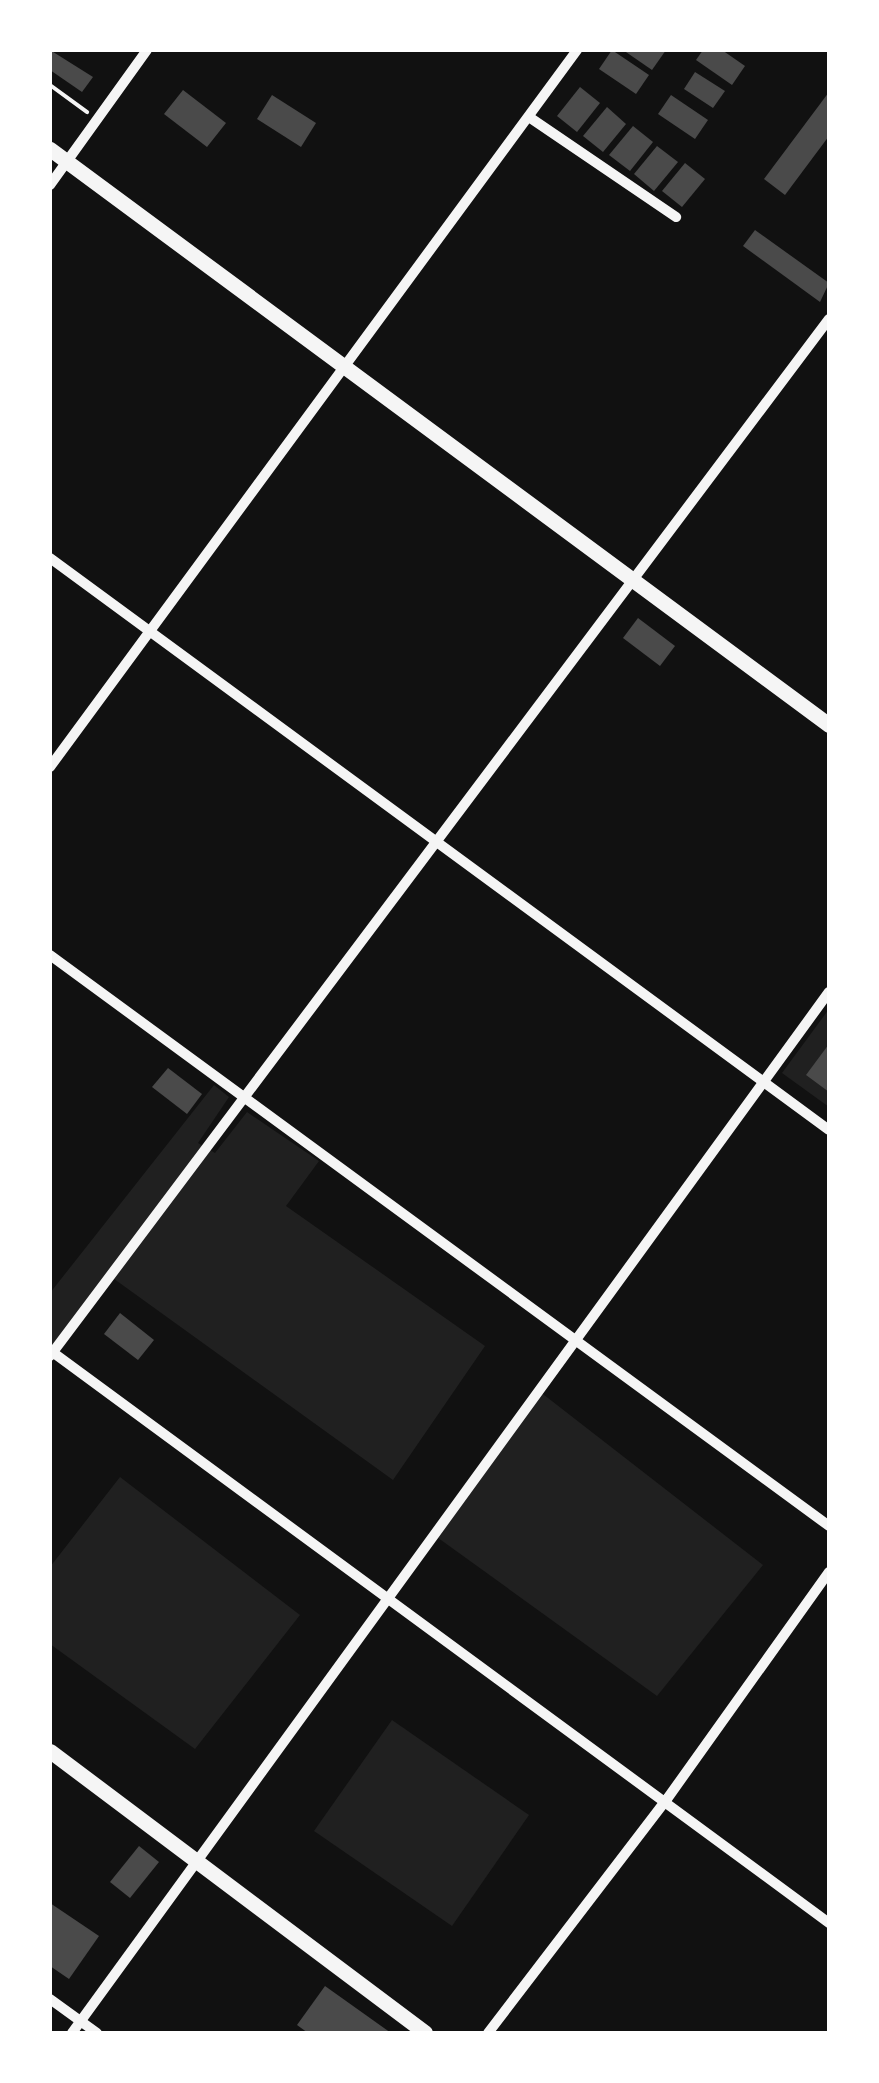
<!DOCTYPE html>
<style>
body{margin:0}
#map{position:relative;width:879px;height:2083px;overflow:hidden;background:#111;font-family:"Work Sans",sans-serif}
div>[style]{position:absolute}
.green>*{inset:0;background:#202020}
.building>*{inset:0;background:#4a4a4a}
.path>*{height:4px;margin:-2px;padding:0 2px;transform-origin:2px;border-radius:2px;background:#f5f5f5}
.minor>*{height:10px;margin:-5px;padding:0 5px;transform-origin:5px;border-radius:5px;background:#f5f5f5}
.tertiary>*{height:15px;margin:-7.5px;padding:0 7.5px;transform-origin:7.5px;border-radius:7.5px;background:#f5f5f5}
span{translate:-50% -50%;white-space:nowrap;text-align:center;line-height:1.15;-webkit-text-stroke:8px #fff;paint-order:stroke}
.frame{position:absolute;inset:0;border:52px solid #fff;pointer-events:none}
</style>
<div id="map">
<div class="green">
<i style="clip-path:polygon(829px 1009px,829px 1107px,782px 1073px)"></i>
<i style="clip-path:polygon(214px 1085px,229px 1097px,198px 1143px,215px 1153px,247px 1112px,319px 1161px,286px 1206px,485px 1346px,393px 1480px,110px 1276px,52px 1351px,50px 1293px)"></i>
<i style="clip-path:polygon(539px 1391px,763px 1565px,657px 1696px,434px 1535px)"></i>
<i style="clip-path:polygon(120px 1477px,300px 1615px,195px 1749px,50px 1644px,50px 1567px)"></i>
<i style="clip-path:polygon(392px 1720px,529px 1815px,452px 1926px,314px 1831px)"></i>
</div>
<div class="building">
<i style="clip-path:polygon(50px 50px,93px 77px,82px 92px,50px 70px)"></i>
<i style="clip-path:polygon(612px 50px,649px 75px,636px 94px,599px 69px)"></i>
<i style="clip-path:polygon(623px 50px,666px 50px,652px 70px)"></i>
<i style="clip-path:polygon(703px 50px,722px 50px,745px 66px,732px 85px,696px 60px)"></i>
<i style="clip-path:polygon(695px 72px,725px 91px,713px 108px,684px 89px)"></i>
<i style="clip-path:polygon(580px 87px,600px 103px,577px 132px,557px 116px)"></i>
<i style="clip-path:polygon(183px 90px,226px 123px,207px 147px,164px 114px)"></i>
<i style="clip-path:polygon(829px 92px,829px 136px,785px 195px,764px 179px)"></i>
<i style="clip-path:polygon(272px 95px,316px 123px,301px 147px,257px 119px)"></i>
<i style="clip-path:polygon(671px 95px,708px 120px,695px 139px,658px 114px)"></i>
<i style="clip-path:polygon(607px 107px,626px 124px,603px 152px,583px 136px)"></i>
<i style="clip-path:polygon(633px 126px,653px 142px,630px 171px,609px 155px)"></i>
<i style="clip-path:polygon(657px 146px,678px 162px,654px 191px,634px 174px)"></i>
<i style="clip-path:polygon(685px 163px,705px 179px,682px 207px,662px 191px)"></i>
<i style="clip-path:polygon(755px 230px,829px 283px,820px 302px,743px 246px)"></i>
<i style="clip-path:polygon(638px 618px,675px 646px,660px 666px,623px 638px)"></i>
<i style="clip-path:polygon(829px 1044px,829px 1092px,806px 1075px)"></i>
<i style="clip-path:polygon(168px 1068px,202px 1094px,187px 1114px,152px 1087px)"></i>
<i style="clip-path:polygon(120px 1313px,154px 1340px,138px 1360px,104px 1334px)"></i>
<i style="clip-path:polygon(139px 1846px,159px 1862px,130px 1898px,110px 1882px)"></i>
<i style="clip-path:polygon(50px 1903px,99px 1936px,69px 1979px,50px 1966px)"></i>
<i style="clip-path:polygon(325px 1986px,391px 2033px,308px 2033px,297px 2025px)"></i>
</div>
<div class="path">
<i style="left:50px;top:85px;width:46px;rotate:36.1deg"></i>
</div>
<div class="minor">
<i style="left:529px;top:117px;width:178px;rotate:34.2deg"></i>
<i style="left:50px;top:185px;width:166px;rotate:-54.3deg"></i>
<i style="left:50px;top:558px;width:966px;rotate:36.29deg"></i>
<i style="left:50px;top:767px;width:890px;rotate:-53.68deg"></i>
<i style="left:50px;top:955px;width:966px;rotate:36.24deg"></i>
<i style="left:51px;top:1351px;width:966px;rotate:36.32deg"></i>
<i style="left:50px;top:1356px;width:1297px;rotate:-53.09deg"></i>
<i style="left:50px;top:1999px;width:58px;rotate:35.9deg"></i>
<i style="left:72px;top:2033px;width:1287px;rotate:-53.98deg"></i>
<i style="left:488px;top:2033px;width:295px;rotate:-52.6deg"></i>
<i style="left:667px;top:1799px;width:279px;rotate:-54.5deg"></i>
</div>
<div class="tertiary">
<i style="left:50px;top:149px;width:969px;rotate:36.48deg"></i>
<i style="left:50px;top:1751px;width:469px;rotate:36.9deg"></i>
</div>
<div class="frame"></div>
</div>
